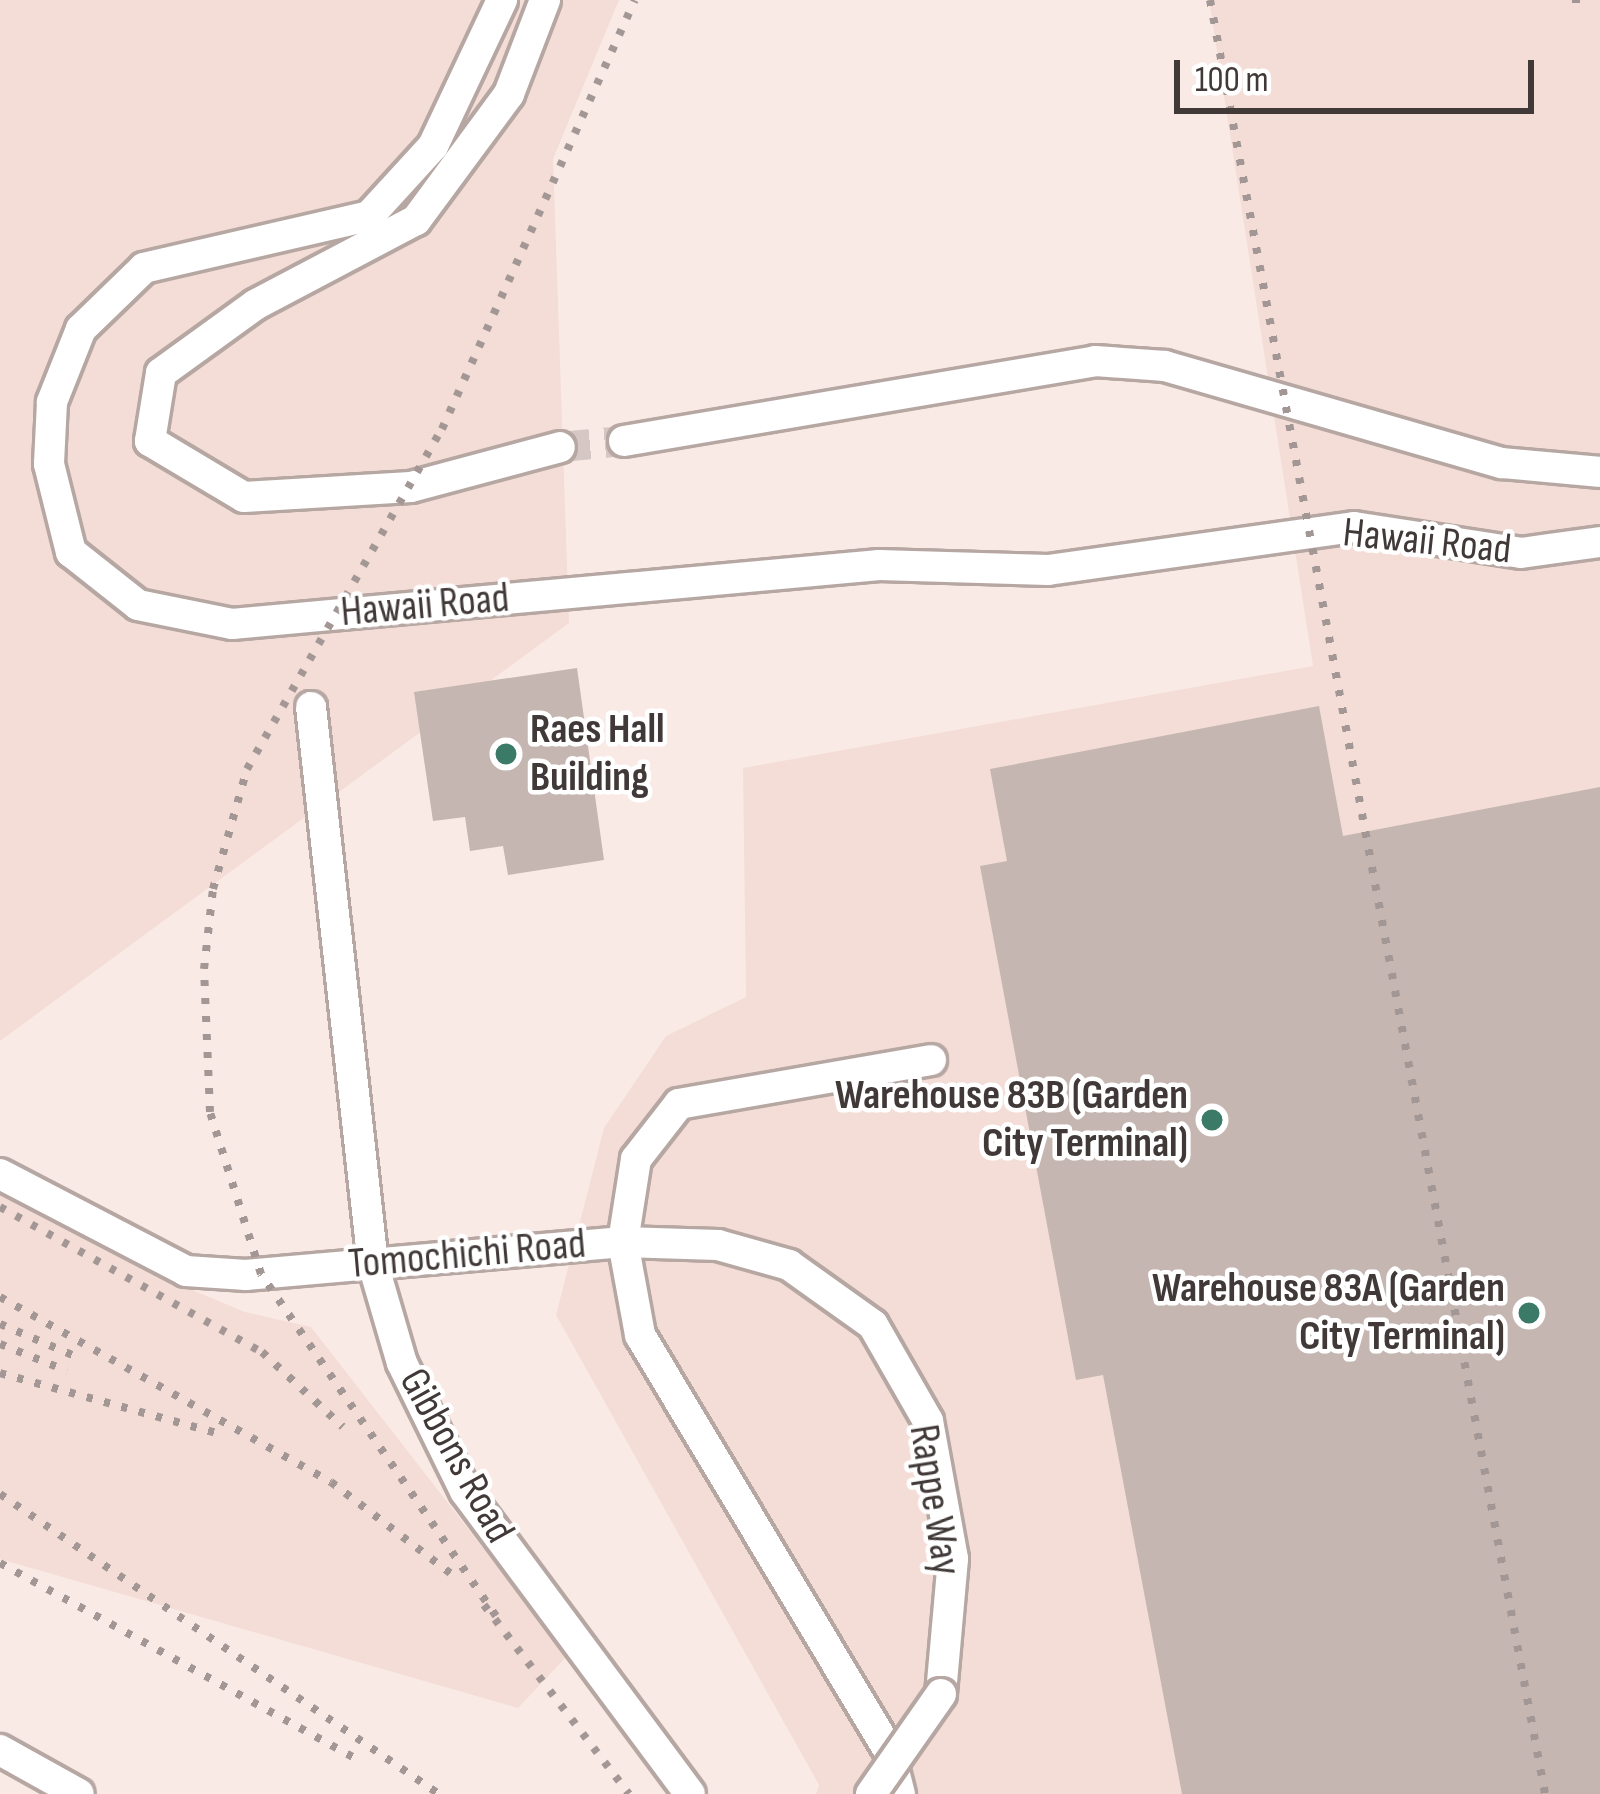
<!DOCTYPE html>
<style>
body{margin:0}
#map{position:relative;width:1600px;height:1794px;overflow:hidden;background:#faeae6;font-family:"Sofia Sans Condensed",sans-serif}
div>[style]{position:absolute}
.built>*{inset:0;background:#f4ddd6}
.building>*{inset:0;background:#c5b6b1}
.minor-tunnel>*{height:30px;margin-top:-15px;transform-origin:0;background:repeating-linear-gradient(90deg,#d5c7c3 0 30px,transparent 0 45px)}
.roads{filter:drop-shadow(3px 0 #b6a7a3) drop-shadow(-3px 0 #b6a7a3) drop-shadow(0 3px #b6a7a3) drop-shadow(0 -3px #b6a7a3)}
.minor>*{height:30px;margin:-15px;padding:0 15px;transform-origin:15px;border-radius:15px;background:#fff}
.rail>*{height:8px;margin-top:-4px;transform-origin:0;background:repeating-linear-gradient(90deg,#a39795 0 6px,transparent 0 18px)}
.bridges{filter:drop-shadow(3px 0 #b6a7a3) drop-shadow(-3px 0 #b6a7a3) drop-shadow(0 3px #b6a7a3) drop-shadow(0 -3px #b6a7a3)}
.minor-bridge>*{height:30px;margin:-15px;padding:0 15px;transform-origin:15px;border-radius:15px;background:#fff}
.dots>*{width:33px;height:33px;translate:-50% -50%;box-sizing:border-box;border:6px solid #fff;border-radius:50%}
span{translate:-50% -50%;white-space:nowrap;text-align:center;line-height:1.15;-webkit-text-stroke:9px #fff;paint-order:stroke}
.street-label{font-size:42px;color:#403938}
.poi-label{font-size:42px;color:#403938;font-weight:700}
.left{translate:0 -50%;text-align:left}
.right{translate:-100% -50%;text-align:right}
.scale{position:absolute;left:1174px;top:60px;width:360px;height:54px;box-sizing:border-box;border:6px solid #403938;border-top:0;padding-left:15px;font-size:36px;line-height:42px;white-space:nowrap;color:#403938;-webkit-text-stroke:9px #fff;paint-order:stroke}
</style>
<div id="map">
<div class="built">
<i style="clip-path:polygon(0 0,619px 0,553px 159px,569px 623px,0 1041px)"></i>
<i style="clip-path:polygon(1209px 0,1600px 0,1600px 1794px,816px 1794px,819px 1785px,556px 1315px,604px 1128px,666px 1036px,746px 997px,743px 768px,1313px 666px)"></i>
<i style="clip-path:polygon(0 1194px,142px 1269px,245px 1312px,311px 1327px,567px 1656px,518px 1708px,0 1559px)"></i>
</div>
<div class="building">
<i style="clip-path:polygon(577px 668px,604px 860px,508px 875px,503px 846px,470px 851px,465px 817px,433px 821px,414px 692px)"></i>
<i style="clip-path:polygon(1319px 706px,1343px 836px,1600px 787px,1600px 1794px,1182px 1794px,1103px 1375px,1076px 1380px,980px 866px,1007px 861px,990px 769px)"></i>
</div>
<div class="minor-tunnel">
<i style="left:560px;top:447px;width:64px;rotate:-5.4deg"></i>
</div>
<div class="roads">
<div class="minor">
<i style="left:502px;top:0;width:161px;rotate:115.3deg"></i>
<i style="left:433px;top:146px;width:95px;rotate:132.4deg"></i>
<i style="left:369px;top:216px;width:231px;rotate:167deg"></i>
<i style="left:144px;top:268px;width:88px;rotate:135.9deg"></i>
<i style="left:81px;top:329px;width:79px;rotate:111.7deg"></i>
<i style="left:52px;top:402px;width:62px;rotate:92.8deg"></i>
<i style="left:49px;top:464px;width:91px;rotate:76deg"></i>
<i style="left:71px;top:552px;width:85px;rotate:38.3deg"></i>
<i style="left:138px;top:605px;width:96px;rotate:11.4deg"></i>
<i style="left:232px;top:624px;width:650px;rotate:-5.21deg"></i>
<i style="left:879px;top:565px;width:169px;rotate:1.7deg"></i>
<i style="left:1048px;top:570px;width:309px;rotate:-8deg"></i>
<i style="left:1354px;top:527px;width:169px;rotate:8.8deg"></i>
<i style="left:1521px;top:553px;width:80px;rotate:-7.9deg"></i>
<i style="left:545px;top:0;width:101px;rotate:111deg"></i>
<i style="left:509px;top:94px;width:157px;rotate:126.4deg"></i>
<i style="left:416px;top:220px;width:182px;rotate:152.2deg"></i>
<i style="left:255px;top:305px;width:116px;rotate:144.1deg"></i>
<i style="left:161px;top:373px;width:69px;rotate:99.2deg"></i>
<i style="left:150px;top:441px;width:109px;rotate:30.8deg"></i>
<i style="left:244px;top:497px;width:167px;rotate:-3.4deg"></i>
<i style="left:411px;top:487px;width:154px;rotate:-15deg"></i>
<i style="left:624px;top:441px;width:478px;rotate:-9.6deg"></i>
<i style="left:1095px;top:361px;width:70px;rotate:4.1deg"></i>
<i style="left:1165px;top:366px;width:351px;rotate:16.1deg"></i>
<i style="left:1502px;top:463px;width:98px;rotate:5.2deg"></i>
<i style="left:311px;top:707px;width:560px;rotate:83.65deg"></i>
<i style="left:373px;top:1264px;width:103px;rotate:73.7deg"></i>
<i style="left:402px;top:1363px;width:143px;rotate:63.8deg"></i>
<i style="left:465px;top:1491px;width:377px;rotate:53.4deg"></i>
<i style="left:931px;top:1060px;width:256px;rotate:170.1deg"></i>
<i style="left:679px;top:1104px;width:70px;rotate:128deg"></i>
<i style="left:636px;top:1159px;width:84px;rotate:98.9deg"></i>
<i style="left:623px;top:1242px;width:95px;rotate:1.8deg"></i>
<i style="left:718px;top:1245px;width:74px;rotate:15.7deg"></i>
<i style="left:789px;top:1265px;width:103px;rotate:35.5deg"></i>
<i style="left:873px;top:1325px;width:111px;rotate:60.2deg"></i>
<i style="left:928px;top:1421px;width:140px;rotate:79.7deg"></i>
<i style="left:953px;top:1559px;width:136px;rotate:95.1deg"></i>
<i style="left:0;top:1174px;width:210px;rotate:27.5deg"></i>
<i style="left:186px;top:1271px;width:60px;rotate:3.8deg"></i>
<i style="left:246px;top:1275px;width:378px;rotate:-5deg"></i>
<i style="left:623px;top:1242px;width:95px;rotate:79.6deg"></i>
<i style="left:640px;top:1335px;width:485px;rotate:59.1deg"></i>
<i style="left:889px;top:1751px;width:44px;rotate:75.7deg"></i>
<i style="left:0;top:1750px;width:90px;rotate:29.1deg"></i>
</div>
</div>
<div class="rail">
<i style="left:1210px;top:0;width:1825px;rotate:79.42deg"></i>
<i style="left:1576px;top:0;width:3px;rotate:90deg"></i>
<i style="left:0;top:1207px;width:299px;rotate:29deg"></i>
<i style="left:262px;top:1352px;width:110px;rotate:42.8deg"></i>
<i style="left:0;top:1297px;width:379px;rotate:29.2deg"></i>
<i style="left:331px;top:1482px;width:155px;rotate:37.4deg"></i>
<i style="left:0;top:1324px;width:84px;rotate:23.2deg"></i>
<i style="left:0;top:1344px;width:72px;rotate:21.9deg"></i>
<i style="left:0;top:1373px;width:228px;rotate:15.5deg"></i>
<i style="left:0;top:1494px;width:532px;rotate:34.35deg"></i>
<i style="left:0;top:1563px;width:413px;rotate:28.8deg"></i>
<i style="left:484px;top:1605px;width:238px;rotate:52.5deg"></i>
<i style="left:496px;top:1616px;width:415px;rotate:-124.5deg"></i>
<i style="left:261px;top:1274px;width:170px;rotate:-107.5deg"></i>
<i style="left:210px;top:1112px;width:143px;rotate:-92.4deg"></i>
<i style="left:204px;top:969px;width:81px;rotate:-83.6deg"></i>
<i style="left:213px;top:889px;width:125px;rotate:-74.2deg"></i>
<i style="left:247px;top:769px;width:392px;rotate:-60.2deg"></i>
<i style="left:442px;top:429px;width:470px;rotate:-65.8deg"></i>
</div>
<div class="bridges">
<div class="minor-bridge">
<i style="left:871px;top:1794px;width:122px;rotate:-55deg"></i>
</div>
</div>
<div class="dots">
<i style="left:506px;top:754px;background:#3b7a67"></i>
<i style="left:1212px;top:1120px;background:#3b7a67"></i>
<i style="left:1529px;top:1313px;background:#3b7a67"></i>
</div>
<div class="street-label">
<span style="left:1427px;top:542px;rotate:6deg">Hawaii Road</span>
<span style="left:425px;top:606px;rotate:-5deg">Hawaii Road</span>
<span style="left:467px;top:1255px;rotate:-5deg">Tomochichi Road</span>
<span style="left:456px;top:1456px;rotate:61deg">Gibbons Road</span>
<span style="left:934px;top:1500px;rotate:81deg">Rappe Way</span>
</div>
<div class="poi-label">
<span class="left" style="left:530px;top:754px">Raes Hall<br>Building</span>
<span class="right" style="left:1188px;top:1120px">Warehouse 83B (Garden<br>City Terminal)</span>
<span class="right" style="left:1505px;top:1313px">Warehouse 83A (Garden<br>City Terminal)</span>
</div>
<div class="scale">100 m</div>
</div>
